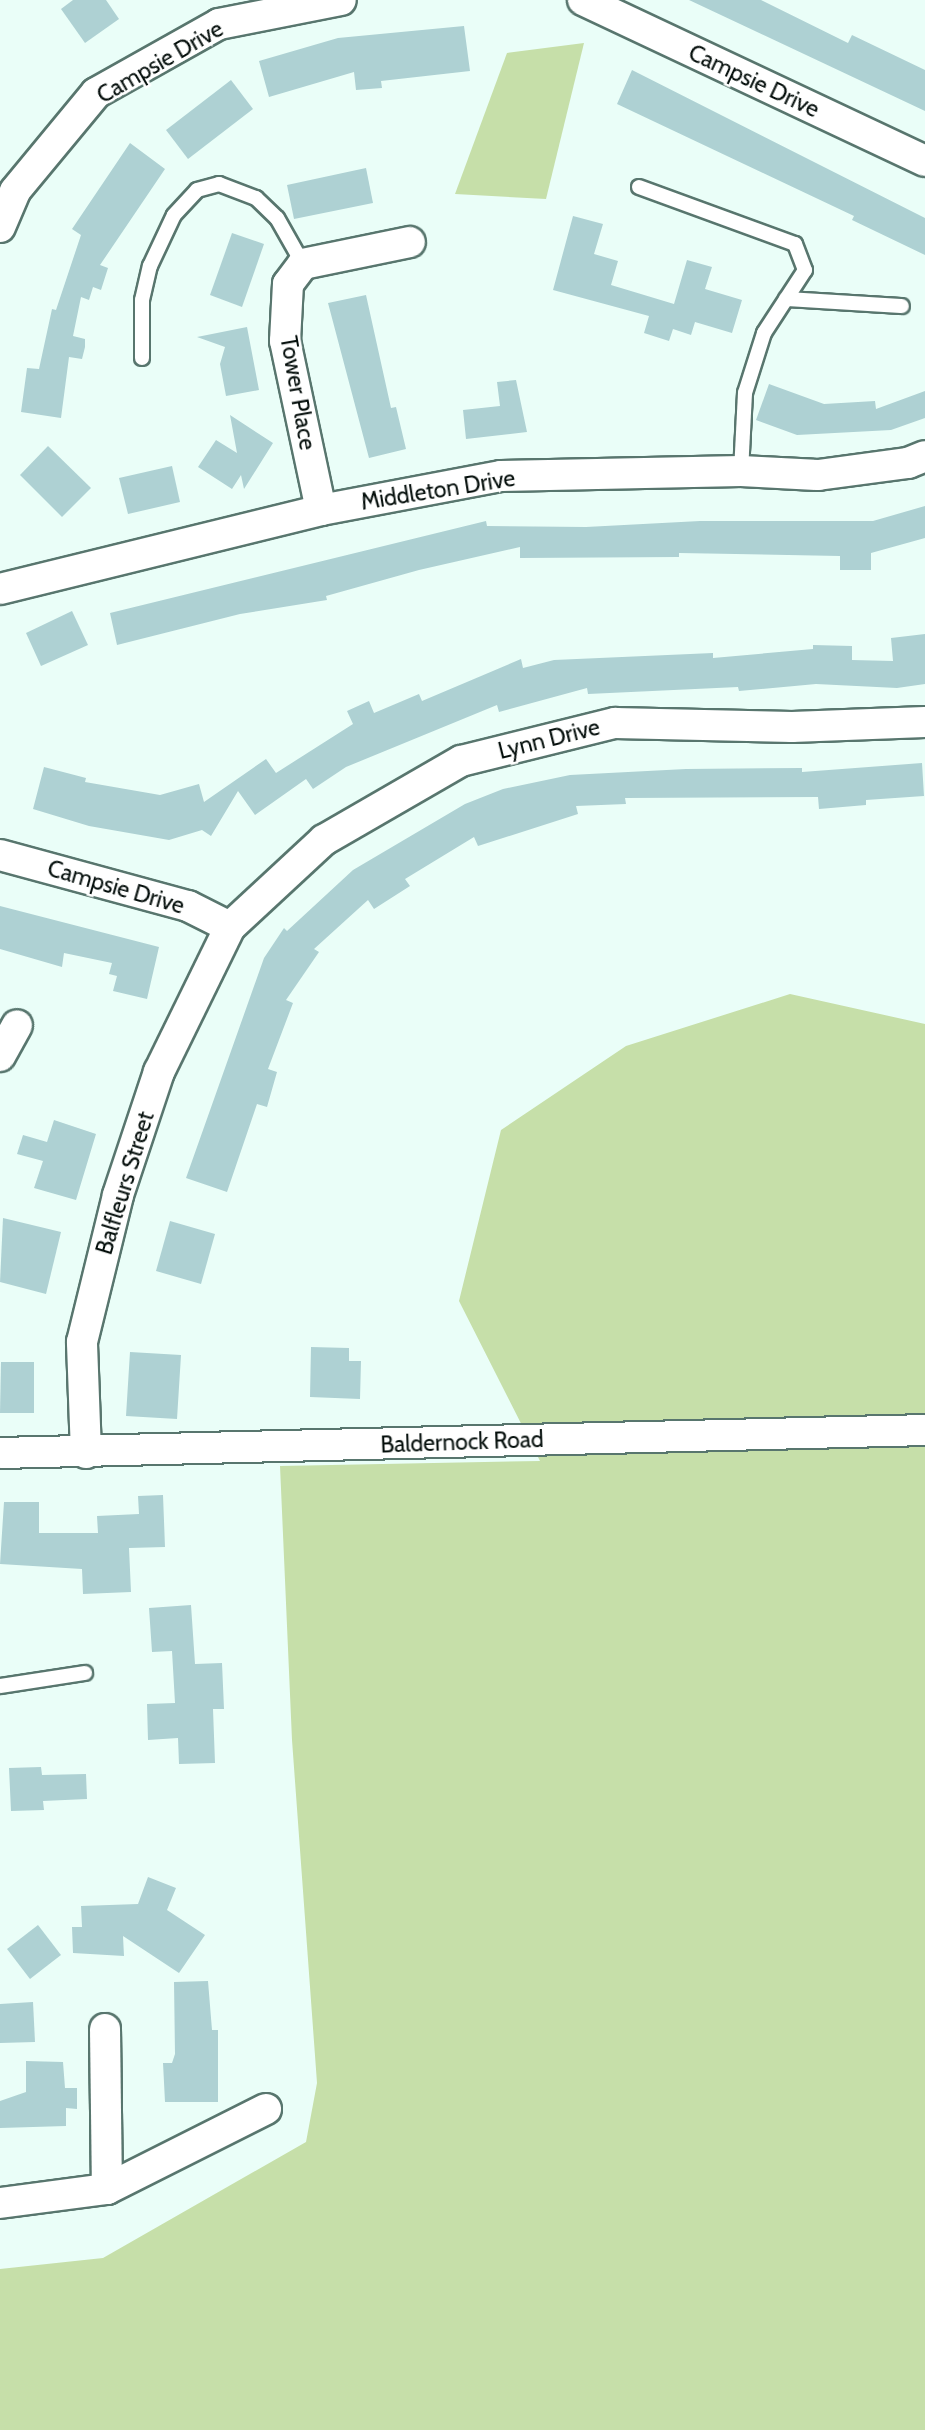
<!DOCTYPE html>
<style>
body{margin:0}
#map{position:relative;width:925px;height:2430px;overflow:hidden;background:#eafef8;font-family:Cabin,sans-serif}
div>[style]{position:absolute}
.green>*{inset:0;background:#c6dfa9}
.building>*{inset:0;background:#aed1d3}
.roads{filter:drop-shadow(2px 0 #58766e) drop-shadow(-2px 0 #58766e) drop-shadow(0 2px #58766e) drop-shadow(0 -2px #58766e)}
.lane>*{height:14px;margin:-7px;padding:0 7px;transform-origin:7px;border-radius:7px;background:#fff}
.street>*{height:30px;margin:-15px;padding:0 15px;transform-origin:15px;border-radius:15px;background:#fff}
span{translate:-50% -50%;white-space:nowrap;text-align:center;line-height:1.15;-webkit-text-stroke:5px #fff;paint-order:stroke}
.street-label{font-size:23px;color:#040e0b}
</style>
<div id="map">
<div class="green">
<i style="clip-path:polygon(584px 43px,546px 199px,455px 194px,507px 53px)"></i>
<i style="clip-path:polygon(790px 994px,925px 1024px,925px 2430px,0 2430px,0 2269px,103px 2258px,306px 2142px,317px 2083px,292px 1740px,280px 1466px,540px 1461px,459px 1301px,501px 1130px,626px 1046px)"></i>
</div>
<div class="building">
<i style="clip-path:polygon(73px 0,106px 0,119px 19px,85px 43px,61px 9px)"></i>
<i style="clip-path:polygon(689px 0,761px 0,848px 43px,852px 35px,925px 70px,925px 111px)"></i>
<i style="clip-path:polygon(464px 26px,470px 71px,381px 81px,382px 88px,356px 90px,354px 72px,269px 97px,259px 61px,338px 38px)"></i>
<i style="clip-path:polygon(632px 70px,925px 218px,925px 255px,852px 220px,854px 216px,617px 104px)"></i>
<i style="clip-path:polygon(231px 80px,253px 109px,188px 159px,166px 130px)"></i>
<i style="clip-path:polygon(130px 143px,165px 169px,100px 265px,108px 268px,101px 290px,93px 287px,89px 300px,81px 297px,73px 336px,85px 339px,85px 347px,82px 359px,69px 357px,61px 418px,21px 412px,27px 368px,39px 369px,52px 309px,56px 310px,81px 235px,72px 229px)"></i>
<i style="clip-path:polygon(366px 168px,373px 203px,294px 219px,287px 185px)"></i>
<i style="clip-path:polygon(573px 216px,603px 224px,594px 254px,618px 261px,611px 285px,674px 304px,687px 260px,712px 267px,705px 289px,742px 300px,732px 333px,695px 322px,691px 335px,673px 329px,669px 341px,644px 333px,649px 316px,553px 290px)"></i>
<i style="clip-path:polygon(232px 233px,264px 244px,242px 307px,210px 295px)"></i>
<i style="clip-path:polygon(366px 295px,391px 408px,396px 407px,406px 449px,369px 458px,328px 303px)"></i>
<i style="clip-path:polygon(247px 327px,259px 390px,226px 396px,220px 364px,225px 347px,197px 337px)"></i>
<i style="clip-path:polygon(516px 380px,527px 432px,466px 439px,463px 410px,500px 406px,497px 382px)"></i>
<i style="clip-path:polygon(769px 384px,824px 404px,875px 401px,876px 409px,925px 391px,925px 418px,891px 430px,797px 435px,756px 420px)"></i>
<i style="clip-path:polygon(230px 415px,273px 443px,244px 489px,241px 475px,232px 489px,198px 467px,216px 440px,237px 453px)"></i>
<i style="clip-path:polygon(48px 446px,91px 488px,62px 517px,20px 475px)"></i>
<i style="clip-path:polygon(172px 466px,180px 502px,128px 514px,119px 478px)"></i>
<i style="clip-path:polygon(925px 506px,925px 538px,871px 553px,871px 570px,840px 570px,840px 556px,679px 553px,679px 557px,520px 558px,520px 547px,419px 570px,326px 596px,327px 600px,240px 614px,117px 645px,110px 613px,486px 521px,487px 526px,586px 527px,700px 521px,873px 521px)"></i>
<i style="clip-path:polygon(72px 611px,88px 645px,41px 666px,26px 633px)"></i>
<i style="clip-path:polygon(925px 634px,925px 684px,897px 688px,816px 684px,739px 691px,738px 687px,588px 694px,587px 688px,499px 712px,497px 705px,346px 767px,313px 789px,306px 779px,255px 815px,238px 791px,211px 836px,202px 830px,169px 840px,89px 826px,33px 809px,44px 767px,86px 778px,85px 782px,160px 795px,199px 784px,204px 802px,266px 759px,276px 773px,353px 724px,347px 711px,369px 701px,374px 713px,419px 694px,422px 701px,521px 659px,523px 668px,554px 660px,713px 653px,713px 658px,813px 649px,813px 645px,852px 646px,852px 660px,893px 661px,891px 638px)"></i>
<i style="clip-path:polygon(922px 763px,924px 796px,866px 800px,866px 805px,819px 809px,818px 797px,625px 798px,626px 804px,576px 806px,578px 814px,478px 846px,474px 837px,405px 879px,410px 886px,374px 909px,368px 900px,314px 949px,319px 952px,286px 1000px,293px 1003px,268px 1069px,277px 1072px,267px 1107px,257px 1104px,227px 1192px,186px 1178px,264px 958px,284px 928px,287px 931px,353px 870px,465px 804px,503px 789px,570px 775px,686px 769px,802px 768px,802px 772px)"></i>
<i style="clip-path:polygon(0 906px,159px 947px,147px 999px,113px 991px,117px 976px,109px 974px,112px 963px,64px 953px,62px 967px,0 949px)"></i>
<i style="clip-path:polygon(54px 1120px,96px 1134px,76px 1200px,34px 1188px,43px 1161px,17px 1154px,23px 1135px,47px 1142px)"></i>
<i style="clip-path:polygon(3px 1218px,61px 1232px,46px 1294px,0 1282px)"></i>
<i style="clip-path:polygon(170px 1221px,215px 1234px,201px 1284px,156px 1271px)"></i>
<i style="clip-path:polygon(311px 1347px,349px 1348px,349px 1361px,361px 1361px,360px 1399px,310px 1397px)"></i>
<i style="clip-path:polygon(130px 1352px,181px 1355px,177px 1419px,126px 1416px)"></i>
<i style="clip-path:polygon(1px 1362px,34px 1362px,34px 1413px,0 1413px)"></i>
<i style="clip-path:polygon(163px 1495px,165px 1547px,129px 1548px,131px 1592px,83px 1594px,82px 1569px,0 1564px,4px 1502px,39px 1502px,39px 1533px,98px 1533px,97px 1516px,139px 1514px,138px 1496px)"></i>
<i style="clip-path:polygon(191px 1605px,195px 1664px,222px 1663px,224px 1709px,213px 1709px,215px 1763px,179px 1764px,178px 1738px,148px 1740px,147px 1704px,175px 1703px,172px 1651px,152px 1652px,149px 1608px)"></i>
<i style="clip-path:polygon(41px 1767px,42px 1775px,86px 1774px,87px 1799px,43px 1801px,44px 1810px,11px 1811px,9px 1768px)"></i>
<i style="clip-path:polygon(148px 1877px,176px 1888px,167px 1910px,205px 1935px,179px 1973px,123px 1936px,124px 1956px,73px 1953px,72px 1927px,82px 1927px,81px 1906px,138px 1904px)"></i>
<i style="clip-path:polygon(38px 1925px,61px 1955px,30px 1979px,7px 1949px)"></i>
<i style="clip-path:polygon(208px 1981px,212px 2030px,218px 2030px,218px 2102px,165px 2102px,163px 2063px,172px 2063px,175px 2054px,174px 1982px)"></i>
<i style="clip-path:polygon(33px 2002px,35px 2042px,0 2043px,0 2004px)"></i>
<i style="clip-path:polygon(26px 2061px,63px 2062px,65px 2088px,77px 2088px,77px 2109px,66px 2108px,66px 2126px,0 2128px,0 2101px,26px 2092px)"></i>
</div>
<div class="roads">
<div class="lane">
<i style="left:639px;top:187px;width:166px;rotate:20.1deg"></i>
<i style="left:795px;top:244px;width:28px;rotate:69deg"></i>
<i style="left:805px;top:270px;width:75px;rotate:123.1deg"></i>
<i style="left:764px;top:333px;width:63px;rotate:107.6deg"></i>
<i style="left:745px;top:393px;width:78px;rotate:92.9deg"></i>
<i style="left:786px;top:299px;width:116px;rotate:3.5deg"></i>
<i style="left:142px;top:358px;width:58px;rotate:-90deg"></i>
<i style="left:142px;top:300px;width:35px;rotate:-77deg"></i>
<i style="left:150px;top:266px;width:56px;rotate:-64.8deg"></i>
<i style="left:174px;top:215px;width:34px;rotate:-47deg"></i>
<i style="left:197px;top:190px;width:23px;rotate:-15deg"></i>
<i style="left:219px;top:184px;width:40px;rotate:21deg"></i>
<i style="left:256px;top:198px;width:29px;rotate:44deg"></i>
<i style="left:277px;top:218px;width:53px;rotate:60.5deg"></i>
<i style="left:0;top:1686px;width:86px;rotate:-8.7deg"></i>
</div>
<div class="street">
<i style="left:583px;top:0;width:378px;rotate:25.2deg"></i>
<i style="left:0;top:227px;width:39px;rotate:-67deg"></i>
<i style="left:15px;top:191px;width:127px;rotate:-50.4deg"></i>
<i style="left:96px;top:93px;width:141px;rotate:-29.3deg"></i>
<i style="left:219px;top:24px;width:124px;rotate:-11.1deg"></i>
<i style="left:321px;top:510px;width:173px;rotate:-102deg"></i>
<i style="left:285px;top:341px;width:57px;rotate:-87deg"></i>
<i style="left:288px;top:284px;width:25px;rotate:-53deg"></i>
<i style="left:303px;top:264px;width:109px;rotate:-11.6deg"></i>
<i style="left:0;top:589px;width:331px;rotate:-13.8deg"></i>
<i style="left:321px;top:510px;width:183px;rotate:-10.7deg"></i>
<i style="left:501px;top:476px;width:240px;rotate:-1.2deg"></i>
<i style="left:741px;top:471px;width:77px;rotate:3deg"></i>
<i style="left:818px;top:475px;width:91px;rotate:-7.6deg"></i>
<i style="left:908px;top:463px;width:18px;rotate:-22deg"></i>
<i style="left:0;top:855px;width:195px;rotate:15.2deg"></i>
<i style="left:188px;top:906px;width:47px;rotate:26.6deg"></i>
<i style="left:0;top:1056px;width:35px;rotate:-61deg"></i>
<i style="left:0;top:1453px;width:925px;rotate:-1.42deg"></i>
<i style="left:86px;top:1453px;width:111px;rotate:-92.1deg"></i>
<i style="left:82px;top:1342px;width:151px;rotate:-76.2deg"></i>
<i style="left:118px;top:1195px;width:130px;rotate:-71.6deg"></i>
<i style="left:159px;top:1072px;width:161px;rotate:-63.9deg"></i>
<i style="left:230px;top:927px;width:128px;rotate:-42.8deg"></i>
<i style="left:324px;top:840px;width:158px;rotate:-30deg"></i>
<i style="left:461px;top:761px;width:159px;rotate:-13.9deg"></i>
<i style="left:615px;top:723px;width:177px;rotate:1.3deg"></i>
<i style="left:792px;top:727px;width:133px;rotate:-2.2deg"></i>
<i style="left:105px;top:2029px;width:160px;rotate:89.3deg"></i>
<i style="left:0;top:2203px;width:108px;rotate:-7.5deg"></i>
<i style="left:107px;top:2189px;width:178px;rotate:-26.7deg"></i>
</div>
</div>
<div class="street-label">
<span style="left:160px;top:62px;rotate:-30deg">Campsie Drive</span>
<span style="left:754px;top:81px;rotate:25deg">Campsie Drive</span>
<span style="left:298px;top:393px;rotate:80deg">Tower Place</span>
<span style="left:438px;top:490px;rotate:-9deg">Middleton Drive</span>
<span style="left:549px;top:739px;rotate:-14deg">Lynn Drive</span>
<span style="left:116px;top:887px;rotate:16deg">Campsie Drive</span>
<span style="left:125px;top:1183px;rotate:-73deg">Balfleurs Street</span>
<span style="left:462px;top:1442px;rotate:-2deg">Baldernock Road</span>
</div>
</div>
